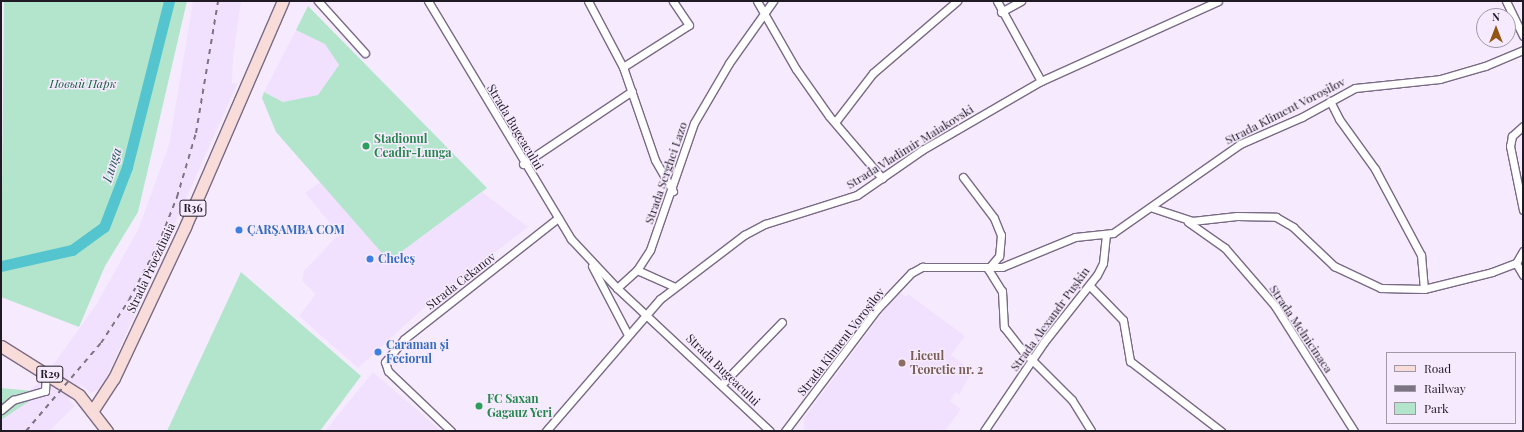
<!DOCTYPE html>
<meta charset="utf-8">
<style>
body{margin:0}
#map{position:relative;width:1524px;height:432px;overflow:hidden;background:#f6ebfe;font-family:"Playfair Display",serif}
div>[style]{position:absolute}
.built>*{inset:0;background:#f1e0fe}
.green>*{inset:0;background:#b3e5cc}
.river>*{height:11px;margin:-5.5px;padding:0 5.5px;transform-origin:5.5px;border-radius:5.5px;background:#54c5cf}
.roads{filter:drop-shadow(1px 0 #796a85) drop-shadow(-1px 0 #796a85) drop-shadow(0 1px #796a85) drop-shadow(0 -1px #796a85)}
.street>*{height:7px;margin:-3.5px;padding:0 3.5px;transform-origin:3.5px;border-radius:3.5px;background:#fff}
.primary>*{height:11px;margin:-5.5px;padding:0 5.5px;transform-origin:5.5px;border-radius:5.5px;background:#f8dcda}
.rail>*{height:2px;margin-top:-1px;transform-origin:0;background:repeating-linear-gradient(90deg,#7c7482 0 5px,transparent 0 10px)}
.dots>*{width:11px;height:11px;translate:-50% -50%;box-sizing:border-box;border:2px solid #f6ebfe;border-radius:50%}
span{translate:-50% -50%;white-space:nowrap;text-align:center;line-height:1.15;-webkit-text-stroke:3px #f6ebfe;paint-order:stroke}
.shield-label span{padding:1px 3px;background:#f6ebfe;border:1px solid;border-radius:3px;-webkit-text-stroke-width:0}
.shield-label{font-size:11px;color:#201a24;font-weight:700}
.park-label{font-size:12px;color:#1d5f44;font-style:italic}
.street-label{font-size:12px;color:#201a24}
.leisure-label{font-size:12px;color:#27864d;font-weight:700}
.left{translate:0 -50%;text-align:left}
.shop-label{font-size:12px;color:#366cbe;font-weight:700}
.education-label{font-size:12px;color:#785e54;font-weight:700}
.water-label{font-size:13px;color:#28595d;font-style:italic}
.frame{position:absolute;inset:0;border:2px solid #201a24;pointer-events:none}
.legend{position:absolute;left:1386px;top:352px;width:130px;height:72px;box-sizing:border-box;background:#f6ebfe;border:1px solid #a097a7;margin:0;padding:5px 7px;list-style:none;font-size:12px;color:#201a24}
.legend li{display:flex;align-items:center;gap:8px;height:20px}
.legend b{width:20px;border:1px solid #a097a7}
.north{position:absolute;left:1476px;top:8px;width:40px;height:40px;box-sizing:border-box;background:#f6ebfe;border:1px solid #a097a7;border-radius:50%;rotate:0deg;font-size:11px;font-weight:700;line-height:16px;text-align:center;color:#201a24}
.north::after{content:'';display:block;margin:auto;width:14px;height:18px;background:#915614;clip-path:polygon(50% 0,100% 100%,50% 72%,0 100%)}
</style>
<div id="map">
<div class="built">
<i style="clip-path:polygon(193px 1px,241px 1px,233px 58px,232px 83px,237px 84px,102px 388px,91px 393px,81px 385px,69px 400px,75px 406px,49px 431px,1px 431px,1px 419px,39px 382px,48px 388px,60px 370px,53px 365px,96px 305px,138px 230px,169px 145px)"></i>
<i style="clip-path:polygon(296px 30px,325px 44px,339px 65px,318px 95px,283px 102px,264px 92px)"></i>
<i style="clip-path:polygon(322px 181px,389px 261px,482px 192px,528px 227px,428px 304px,358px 368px,299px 316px,316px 294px,302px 281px,304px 271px,339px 234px,305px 193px)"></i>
<i style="clip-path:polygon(898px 292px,906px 297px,908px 294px,965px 336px,951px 355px,972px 371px,959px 395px,956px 392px,950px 401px,961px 409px,945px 431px,804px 431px,804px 418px)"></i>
<i style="clip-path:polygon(373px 372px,441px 431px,325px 431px)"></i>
</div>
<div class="green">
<i style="clip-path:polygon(4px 1px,187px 1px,138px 212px,105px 266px,79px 327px,1px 297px)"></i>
<i style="clip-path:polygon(308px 6px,487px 188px,389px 261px,276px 132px,262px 98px,264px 92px,283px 102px,318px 95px,339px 65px,325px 44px,296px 30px)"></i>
<i style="clip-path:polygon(241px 272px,361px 376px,320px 431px,167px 431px)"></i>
<i style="clip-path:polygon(1px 388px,43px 392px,1px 420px)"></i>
</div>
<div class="river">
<i style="left:1px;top:266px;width:73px;rotate:-12.7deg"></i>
<i style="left:72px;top:250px;width:39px;rotate:-36deg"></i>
<i style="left:104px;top:227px;width:64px;rotate:-69deg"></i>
<i style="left:127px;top:167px;width:171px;rotate:-75.8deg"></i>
</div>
<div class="roads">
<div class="street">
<i style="left:318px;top:1px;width:70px;rotate:47.9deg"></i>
<i style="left:428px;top:1px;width:278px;rotate:59deg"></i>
<i style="left:571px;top:239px;width:67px;rotate:46.8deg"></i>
<i style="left:617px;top:288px;width:209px;rotate:43.1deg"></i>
<i style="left:588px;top:1px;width:75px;rotate:62.1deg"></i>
<i style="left:623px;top:67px;width:98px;rotate:71deg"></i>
<i style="left:655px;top:160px;width:36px;rotate:60deg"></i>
<i style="left:757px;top:1px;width:78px;rotate:60.2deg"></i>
<i style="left:796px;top:69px;width:57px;rotate:54.9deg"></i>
<i style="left:829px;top:116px;width:82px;rotate:49.5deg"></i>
<i style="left:997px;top:1px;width:91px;rotate:61.2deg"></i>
<i style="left:1506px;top:1px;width:39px;rotate:64deg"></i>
<i style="left:1001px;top:12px;width:23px;rotate:-29deg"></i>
<i style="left:623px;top:67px;width:78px;rotate:-32.5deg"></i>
<i style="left:689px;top:25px;width:29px;rotate:-124deg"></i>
<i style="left:1330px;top:101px;width:20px;rotate:63deg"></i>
<i style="left:1339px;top:119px;width:62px;rotate:54.2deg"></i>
<i style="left:1375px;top:169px;width:98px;rotate:61.9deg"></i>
<i style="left:1421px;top:255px;width:34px;rotate:85deg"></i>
<i style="left:836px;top:121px;width:61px;rotate:-52.4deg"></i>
<i style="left:873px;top:73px;width:111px;rotate:-40.6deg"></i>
<i style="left:1523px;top:126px;width:15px;rotate:138deg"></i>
<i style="left:1512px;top:136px;width:10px;rotate:101deg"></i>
<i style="left:1510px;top:146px;width:65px;rotate:78.5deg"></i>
<i style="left:523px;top:164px;width:131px;rotate:-33.8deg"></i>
<i style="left:963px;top:177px;width:51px;rotate:52.9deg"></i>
<i style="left:994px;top:218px;width:18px;rotate:68deg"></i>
<i style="left:1001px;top:235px;width:21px;rotate:95deg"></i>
<i style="left:999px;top:256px;width:17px;rotate:130deg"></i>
<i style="left:988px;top:269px;width:26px;rotate:58deg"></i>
<i style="left:1002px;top:291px;width:36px;rotate:87deg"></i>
<i style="left:1004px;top:327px;width:31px;rotate:52deg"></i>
<i style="left:1023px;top:351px;width:69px;rotate:45deg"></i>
<i style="left:1072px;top:400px;width:36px;rotate:58deg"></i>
<i style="left:1153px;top:208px;width:41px;rotate:18.4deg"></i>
<i style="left:1192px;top:221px;width:45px;rotate:-6.3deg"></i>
<i style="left:1237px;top:216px;width:39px;rotate:1deg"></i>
<i style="left:1276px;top:217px;width:20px;rotate:30deg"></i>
<i style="left:1293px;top:227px;width:57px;rotate:43.6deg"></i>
<i style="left:1334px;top:266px;width:52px;rotate:25.1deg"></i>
<i style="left:1381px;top:288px;width:43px;rotate:1.3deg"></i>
<i style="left:1424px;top:289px;width:70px;rotate:-14deg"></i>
<i style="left:1492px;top:272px;width:26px;rotate:-21deg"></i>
<i style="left:1516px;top:263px;width:14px;rotate:-60deg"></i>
<i style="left:1188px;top:222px;width:45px;rotate:35.1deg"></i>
<i style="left:1225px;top:248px;width:77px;rotate:49.2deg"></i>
<i style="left:1275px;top:306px;width:148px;rotate:57.7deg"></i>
<i style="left:1516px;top:263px;width:14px;rotate:60deg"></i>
<i style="left:592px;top:266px;width:76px;rotate:62.4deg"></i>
<i style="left:637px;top:270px;width:39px;rotate:24deg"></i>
<i style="left:1090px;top:286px;width:47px;rotate:45.9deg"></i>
<i style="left:1123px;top:320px;width:42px;rotate:80.3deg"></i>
<i style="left:1130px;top:361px;width:115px;rotate:37.6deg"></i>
<i style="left:617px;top:288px;width:27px;rotate:-42deg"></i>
<i style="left:637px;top:270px;width:24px;rotate:-57deg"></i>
<i style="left:650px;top:250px;width:134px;rotate:-70.9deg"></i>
<i style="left:694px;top:123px;width:69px;rotate:-59.7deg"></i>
<i style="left:729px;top:63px;width:76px;rotate:-54.6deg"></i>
<i style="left:722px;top:384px;width:86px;rotate:-45.9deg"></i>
<i style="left:1px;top:410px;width:16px;rotate:-40deg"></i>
<i style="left:13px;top:400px;width:33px;rotate:-16deg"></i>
<i style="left:45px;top:391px;width:20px;rotate:-87deg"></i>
<i style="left:451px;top:431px;width:87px;rotate:-136.4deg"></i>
<i style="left:388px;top:371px;width:9px;rotate:-108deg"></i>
<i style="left:385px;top:362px;width:30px;rotate:-50deg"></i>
<i style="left:404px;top:339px;width:196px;rotate:-38.2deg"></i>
<i style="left:546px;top:431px;width:174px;rotate:-49.2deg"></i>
<i style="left:660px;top:299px;width:106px;rotate:-37.3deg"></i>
<i style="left:744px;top:235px;width:24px;rotate:-28deg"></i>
<i style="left:765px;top:224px;width:96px;rotate:-17.5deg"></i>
<i style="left:857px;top:195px;width:79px;rotate:-34.7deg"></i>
<i style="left:922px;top:150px;width:138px;rotate:-30.1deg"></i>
<i style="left:1041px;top:81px;width:194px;rotate:-24.3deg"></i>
<i style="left:785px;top:431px;width:153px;rotate:-53deg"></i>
<i style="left:877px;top:309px;width:50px;rotate:-46.6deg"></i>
<i style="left:911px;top:273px;width:13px;rotate:-29deg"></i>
<i style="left:922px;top:267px;width:80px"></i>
<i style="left:1002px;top:267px;width:79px;rotate:-22.3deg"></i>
<i style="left:1075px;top:237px;width:38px;rotate:-6deg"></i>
<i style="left:1113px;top:233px;width:155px;rotate:-35deg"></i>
<i style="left:1240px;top:144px;width:68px;rotate:-23.5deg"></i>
<i style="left:1302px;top:117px;width:60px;rotate:-28.7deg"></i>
<i style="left:1355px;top:88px;width:85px;rotate:-6deg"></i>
<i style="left:1440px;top:79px;width:47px;rotate:-16.1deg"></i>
<i style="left:1485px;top:66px;width:41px;rotate:-22.8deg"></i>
<i style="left:984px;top:431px;width:107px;rotate:-56deg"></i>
<i style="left:1044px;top:342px;width:85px;rotate:-51.7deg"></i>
<i style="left:1097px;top:275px;width:13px;rotate:-63deg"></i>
<i style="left:1103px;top:263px;width:28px;rotate:-84deg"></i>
</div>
<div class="primary">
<i style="left:1px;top:346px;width:92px;rotate:32.1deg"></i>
<i style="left:79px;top:395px;width:46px;rotate:52.1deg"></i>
<i style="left:93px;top:410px;width:38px;rotate:-57deg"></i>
<i style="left:114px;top:378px;width:167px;rotate:-64.8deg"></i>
<i style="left:185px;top:227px;width:246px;rotate:-66.6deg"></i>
</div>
</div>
<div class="rail">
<i style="left:26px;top:431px;width:116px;rotate:-49.6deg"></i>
<i style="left:101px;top:343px;width:51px;rotate:-56.9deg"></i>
<i style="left:129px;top:300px;width:62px;rotate:-62.2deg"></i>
<i style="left:158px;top:245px;width:52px;rotate:-68.4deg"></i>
<i style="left:177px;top:197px;width:67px;rotate:-73.5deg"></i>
<i style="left:196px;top:133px;width:134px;rotate:-80.5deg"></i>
</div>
<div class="dots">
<i style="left:366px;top:146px;background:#2e9e5b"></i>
<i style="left:239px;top:230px;background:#3f7fe0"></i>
<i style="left:370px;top:259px;background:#3f7fe0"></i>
<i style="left:378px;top:352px;background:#3f7fe0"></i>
<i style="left:902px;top:363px;background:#8d6e63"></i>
<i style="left:479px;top:406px;background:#2e9e5b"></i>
</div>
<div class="shield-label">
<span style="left:193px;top:208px">R36</span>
<span style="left:50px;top:374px">R29</span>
</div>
<div class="park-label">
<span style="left:83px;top:84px">Новый Парк</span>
</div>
<div class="street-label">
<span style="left:1285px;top:111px;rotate:-27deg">Strada Kliment Voroșilov</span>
<span style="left:515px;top:127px;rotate:59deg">Strada Bugeacului</span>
<span style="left:910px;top:147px;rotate:-32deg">Strada Vladimir Maiakovski</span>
<span style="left:666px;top:173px;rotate:-71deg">Strada Serghei Lazo</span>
<span style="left:151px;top:268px;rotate:-65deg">Strada Proezdnaia</span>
<span style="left:461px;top:281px;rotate:-38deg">Strada Cekanov</span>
<span style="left:1050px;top:319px;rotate:-54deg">Strada Alexandr Pușkin</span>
<span style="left:1301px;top:329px;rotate:56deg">Strada Melnicinaea</span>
<span style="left:841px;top:342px;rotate:-52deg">Strada Kliment Voroșilov</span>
<span style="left:723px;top:370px;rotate:44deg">Strada Bugeacului</span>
</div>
<div class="leisure-label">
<span class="left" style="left:374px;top:146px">Stadionul<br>Ceadîr-Lunga</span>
<span class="left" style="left:487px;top:406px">FC Saxan<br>Gagauz Yeri</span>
</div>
<div class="shop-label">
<span class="left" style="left:247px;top:230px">ÇARŞAMBA COM</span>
<span class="left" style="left:378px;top:259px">Cheleş</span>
<span class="left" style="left:386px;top:352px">Caraman și<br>Feciorul</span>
</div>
<div class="education-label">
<span class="left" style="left:910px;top:363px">Liceul<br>Teoretic nr. 2</span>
</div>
<div class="water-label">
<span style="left:112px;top:165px;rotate:-72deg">Lunga</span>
</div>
<div class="frame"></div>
<ul class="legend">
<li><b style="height:5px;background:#f8dcda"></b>Road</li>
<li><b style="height:5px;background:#7c7482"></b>Railway</li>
<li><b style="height:11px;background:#b3e5cc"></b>Park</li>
</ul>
<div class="north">N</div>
</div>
